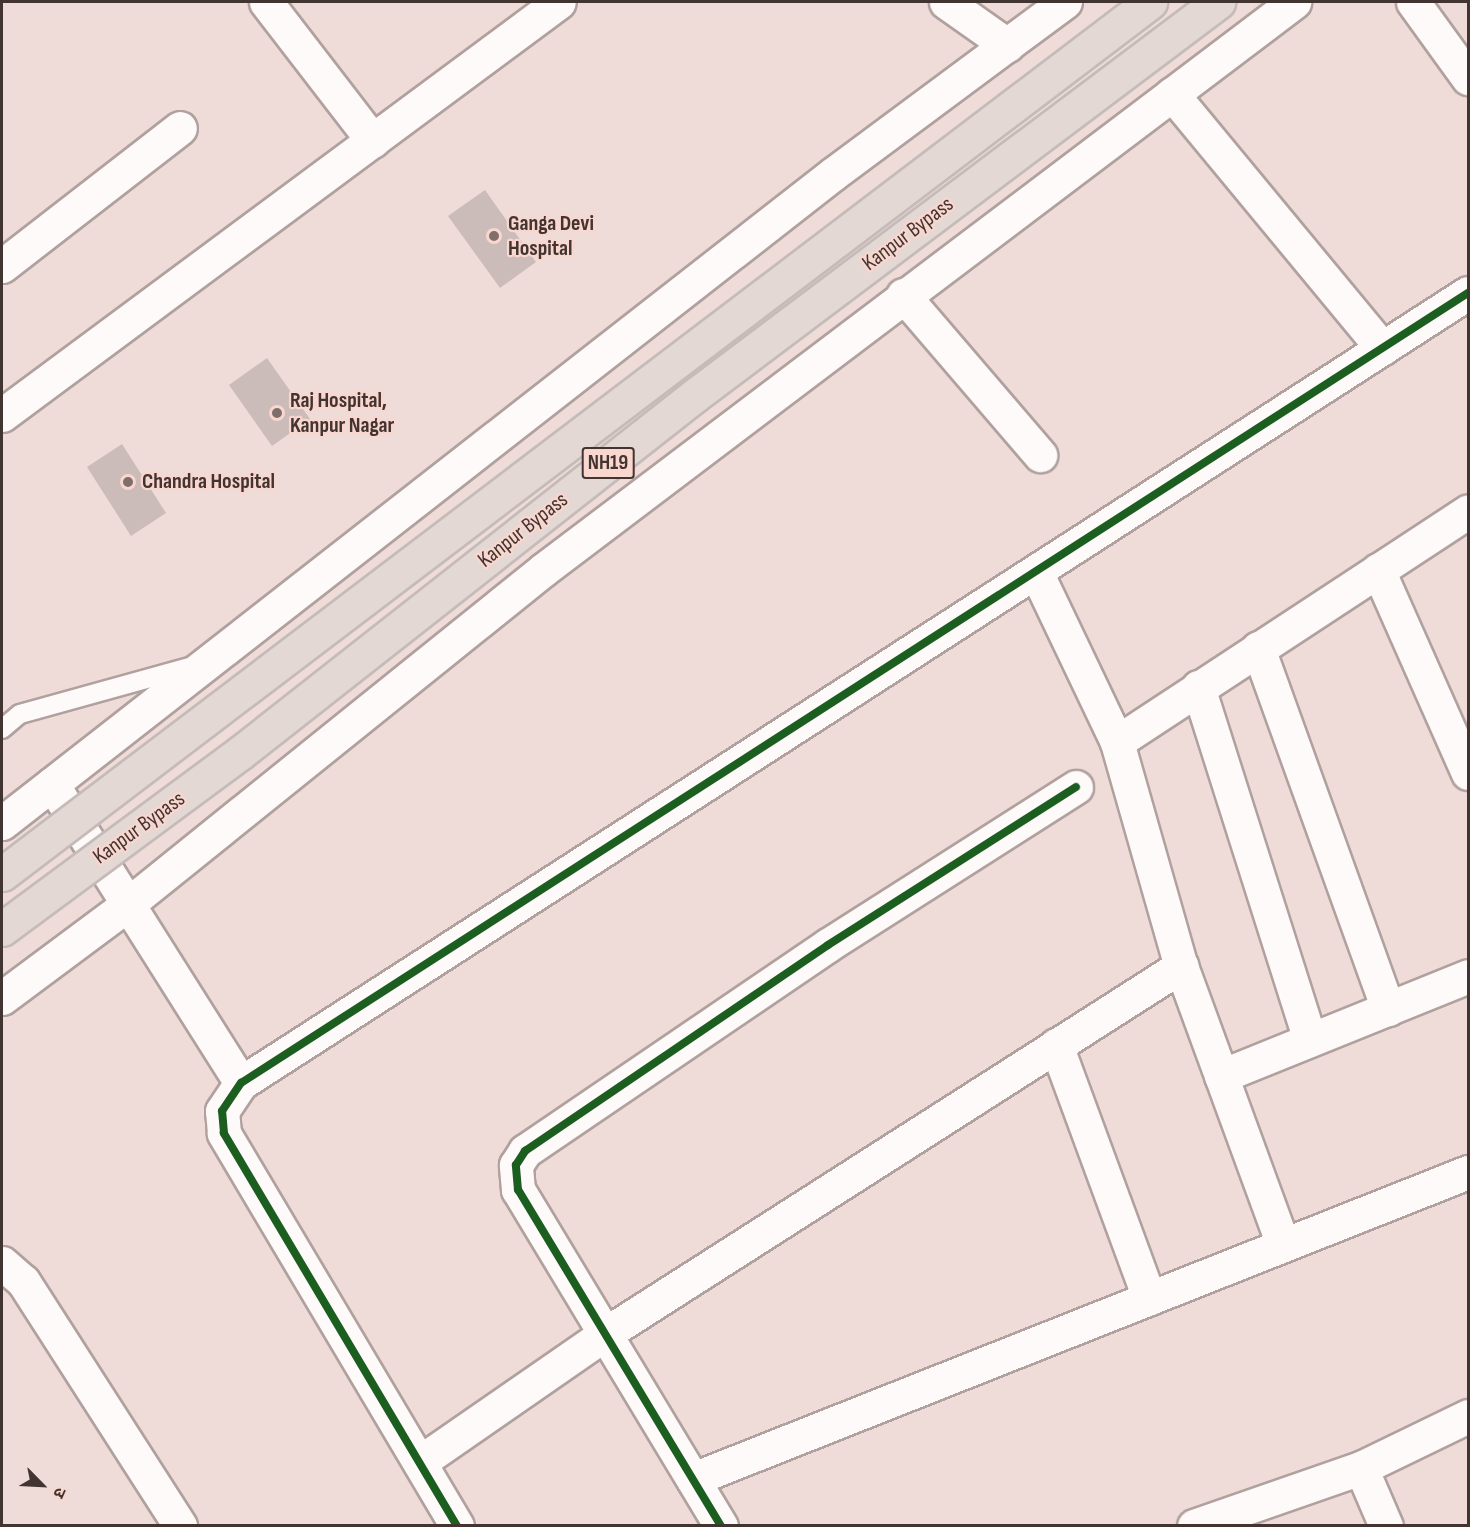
<!DOCTYPE html>
<meta charset="utf-8">
<style>
body{margin:0}
#map{position:relative;width:1470px;height:1527px;overflow:hidden;background:#efdcd8;font-family:"Sofia Sans Condensed","Noto Sans Devanagari",sans-serif}
div>[style]{position:absolute}
.building>*{inset:0;background:#cbbcb9}
.roads{filter:drop-shadow(2px 0 #b0a19e) drop-shadow(-2px 0 #b0a19e) drop-shadow(0 2px #b0a19e) drop-shadow(0 -2px #b0a19e)}
.lane>*{height:18px;margin:-9px;padding:0 9px;transform-origin:9px;border-radius:9px;background:#fdfaf9}
.street>*{height:33px;margin:-16.5px;padding:0 16.5px;transform-origin:16.5px;border-radius:16.5px;background:#fdfaf9}
.secondary>*{height:33px;margin:-16.5px;padding:0 16.5px;transform-origin:16.5px;border-radius:16.5px;background:#fdfaf9}
.bridges{filter:drop-shadow(2px 0 #c5bbb8) drop-shadow(-2px 0 #c5bbb8) drop-shadow(0 2px #c5bbb8) drop-shadow(0 -2px #c5bbb8)}
.highway-bridge>*{height:33px;margin:-16.5px;padding:0 16.5px;transform-origin:16.5px;border-radius:16.5px;background:#e4d8d5}
.cycleway>*{height:8px;margin:-4px;padding:0 4px;transform-origin:4px;border-radius:4px;background:#1b5e20}
.dots>*{width:16px;height:16px;translate:-50% -50%;box-sizing:border-box;border:3px solid #f9d6ce;border-radius:50%}
span{translate:-50% -50%;white-space:nowrap;text-align:center;line-height:1.15;-webkit-text-stroke:4.5px #f9d6ce;paint-order:stroke}
.shield-label span{padding:2px 4px;background:#f9d6ce;border:2px solid;border-radius:4px;-webkit-text-stroke-width:0}
.shield-label{font-size:21px;color:#423431;font-weight:700}
.poi-label{font-size:22px;color:#423431;font-weight:700}
.left{translate:0 -50%;text-align:left}
.street-label{font-size:22px;color:#423431}
.frame{position:absolute;inset:0;border:3px solid #423431;pointer-events:none}
.north{position:absolute;left:12px;top:1455px;width:60px;height:60px;-webkit-text-stroke:4px #f9d6ce;paint-order:stroke;rotate:114deg;font-size:16px;font-weight:700;line-height:24px;text-align:center;color:#423431}
.north::after{content:'';display:block;margin:auto;width:21px;height:27px;background:#423431;clip-path:polygon(50% 0,100% 100%,50% 72%,0 100%)}
</style>
<div id="map">
<div class="building">
<i style="clip-path:polygon(485px 190px,536px 262px,500px 288px,448px 216px)"></i>
<i style="clip-path:polygon(267px 358px,310px 419px,272px 446px,229px 385px)"></i>
<i style="clip-path:polygon(122px 444px,166px 513px,131px 536px,87px 467px)"></i>
</div>
<div class="roads">
<div class="lane">
<i style="left:2px;top:729px;width:23px;rotate:-40deg"></i>
<i style="left:20px;top:714px;width:175px;rotate:-15.5deg"></i>
</div>
<div class="street">
<i style="left:266px;top:2px;width:175px;rotate:52.4deg"></i>
<i style="left:946px;top:2px;width:75px;rotate:35.2deg"></i>
<i style="left:1413px;top:2px;width:94px;rotate:54.1deg"></i>
<i style="left:1172px;top:94px;width:330px;rotate:50.4deg"></i>
<i style="left:2px;top:266px;width:225px;rotate:-37.8deg"></i>
<i style="left:903px;top:295px;width:211px;rotate:49.4deg"></i>
<i style="left:2px;top:415px;width:693px;rotate:-36.56deg"></i>
<i style="left:1378px;top:570px;width:222px;rotate:66.1deg"></i>
<i style="left:1036px;top:572px;width:188px;rotate:64.5deg"></i>
<i style="left:1117px;top:742px;width:233px;rotate:74.1deg"></i>
<i style="left:1181px;top:966px;width:297px;rotate:69.9deg"></i>
<i style="left:1258px;top:648px;width:384px;rotate:70.2deg"></i>
<i style="left:1198px;top:687px;width:370px;rotate:72.4deg"></i>
<i style="left:1117px;top:742px;width:420px;rotate:-33.3deg"></i>
<i style="left:52px;top:784px;width:354px;rotate:57.7deg"></i>
<i style="left:1056px;top:1045px;width:270px;rotate:69.8deg"></i>
<i style="left:1221px;top:1076px;width:266px;rotate:-22deg"></i>
<i style="left:2px;top:1263px;width:28px;rotate:41deg"></i>
<i style="left:23px;top:1281px;width:291px;rotate:57.3deg"></i>
<i style="left:420px;top:1462px;width:225px;rotate:-34.7deg"></i>
<i style="left:605px;top:1334px;width:684px;rotate:-32.57deg"></i>
<i style="left:1361px;top:1468px;width:63px;rotate:66.7deg"></i>
<i style="left:693px;top:1479px;width:834px;rotate:-21.61deg"></i>
<i style="left:457px;top:1526px;width:457px;rotate:-120.7deg"></i>
<i style="left:224px;top:1133px;width:22px;rotate:-95deg"></i>
<i style="left:222px;top:1111px;width:34px;rotate:-56deg"></i>
<i style="left:241px;top:1083px;width:1459px;rotate:-32.78deg"></i>
<i style="left:721px;top:1526px;width:393px;rotate:-121.1deg"></i>
<i style="left:518px;top:1190px;width:25px;rotate:-95deg"></i>
<i style="left:516px;top:1165px;width:17px;rotate:-57deg"></i>
<i style="left:525px;top:1151px;width:366px;rotate:-34.2deg"></i>
<i style="left:828px;top:945px;width:294px;rotate:-32.5deg"></i>
<i style="left:1194px;top:1526px;width:177px;rotate:-19.2deg"></i>
<i style="left:1361px;top:1468px;width:119px;rotate:-25.9deg"></i>
</div>
<div class="secondary">
<i style="left:2px;top:823px;width:1054px;rotate:-37.99deg"></i>
<i style="left:833px;top:174px;width:289px;rotate:-36.6deg"></i>
<i style="left:2px;top:998px;width:157px;rotate:-36.7deg"></i>
<i style="left:128px;top:904px;width:533px;rotate:-38.83deg"></i>
<i style="left:543px;top:570px;width:942px;rotate:-37.1deg"></i>
</div>
</div>
<div class="bridges">
<div class="highway-bridge">
<i style="left:2px;top:874px;width:1442px;rotate:-37.22deg"></i>
<i style="left:2px;top:929px;width:296px;rotate:-36.5deg"></i>
<i style="left:240px;top:753px;width:578px;rotate:-38.18deg"></i>
<i style="left:694px;top:396px;width:656px;rotate:-36.94deg"></i>
</div>
</div>
<div class="cycleway">
<i style="left:457px;top:1526px;width:457px;rotate:-120.7deg"></i>
<i style="left:224px;top:1133px;width:22px;rotate:-95deg"></i>
<i style="left:222px;top:1111px;width:34px;rotate:-56deg"></i>
<i style="left:241px;top:1083px;width:1459px;rotate:-32.78deg"></i>
<i style="left:721px;top:1526px;width:393px;rotate:-121.1deg"></i>
<i style="left:518px;top:1190px;width:25px;rotate:-95deg"></i>
<i style="left:516px;top:1165px;width:17px;rotate:-57deg"></i>
<i style="left:525px;top:1151px;width:366px;rotate:-34.2deg"></i>
<i style="left:828px;top:945px;width:294px;rotate:-32.5deg"></i>
</div>
<div class="dots">
<i style="left:494px;top:236px;background:#7f6f6b"></i>
<i style="left:277px;top:413px;background:#7f6f6b"></i>
<i style="left:128px;top:482px;background:#7f6f6b"></i>
</div>
<div class="shield-label">
<span style="left:608px;top:463px">NH19</span>
</div>
<div class="poi-label">
<span class="left" style="left:508px;top:236px">Ganga Devi<br>Hospital</span>
<span class="left" style="left:290px;top:413px">Raj Hospital,<br>Kanpur Nagar</span>
<span class="left" style="left:142px;top:482px">Chandra Hospital</span>
</div>
<div class="street-label">
<span style="left:908px;top:234px;rotate:-37deg">Kanpur Bypass</span>
<span style="left:523px;top:530px;rotate:-38deg">Kanpur Bypass</span>
<span style="left:139px;top:828px;rotate:-36deg">Kanpur Bypass</span>
</div>
<div class="frame"></div>
<div class="north">उ</div>
</div>
